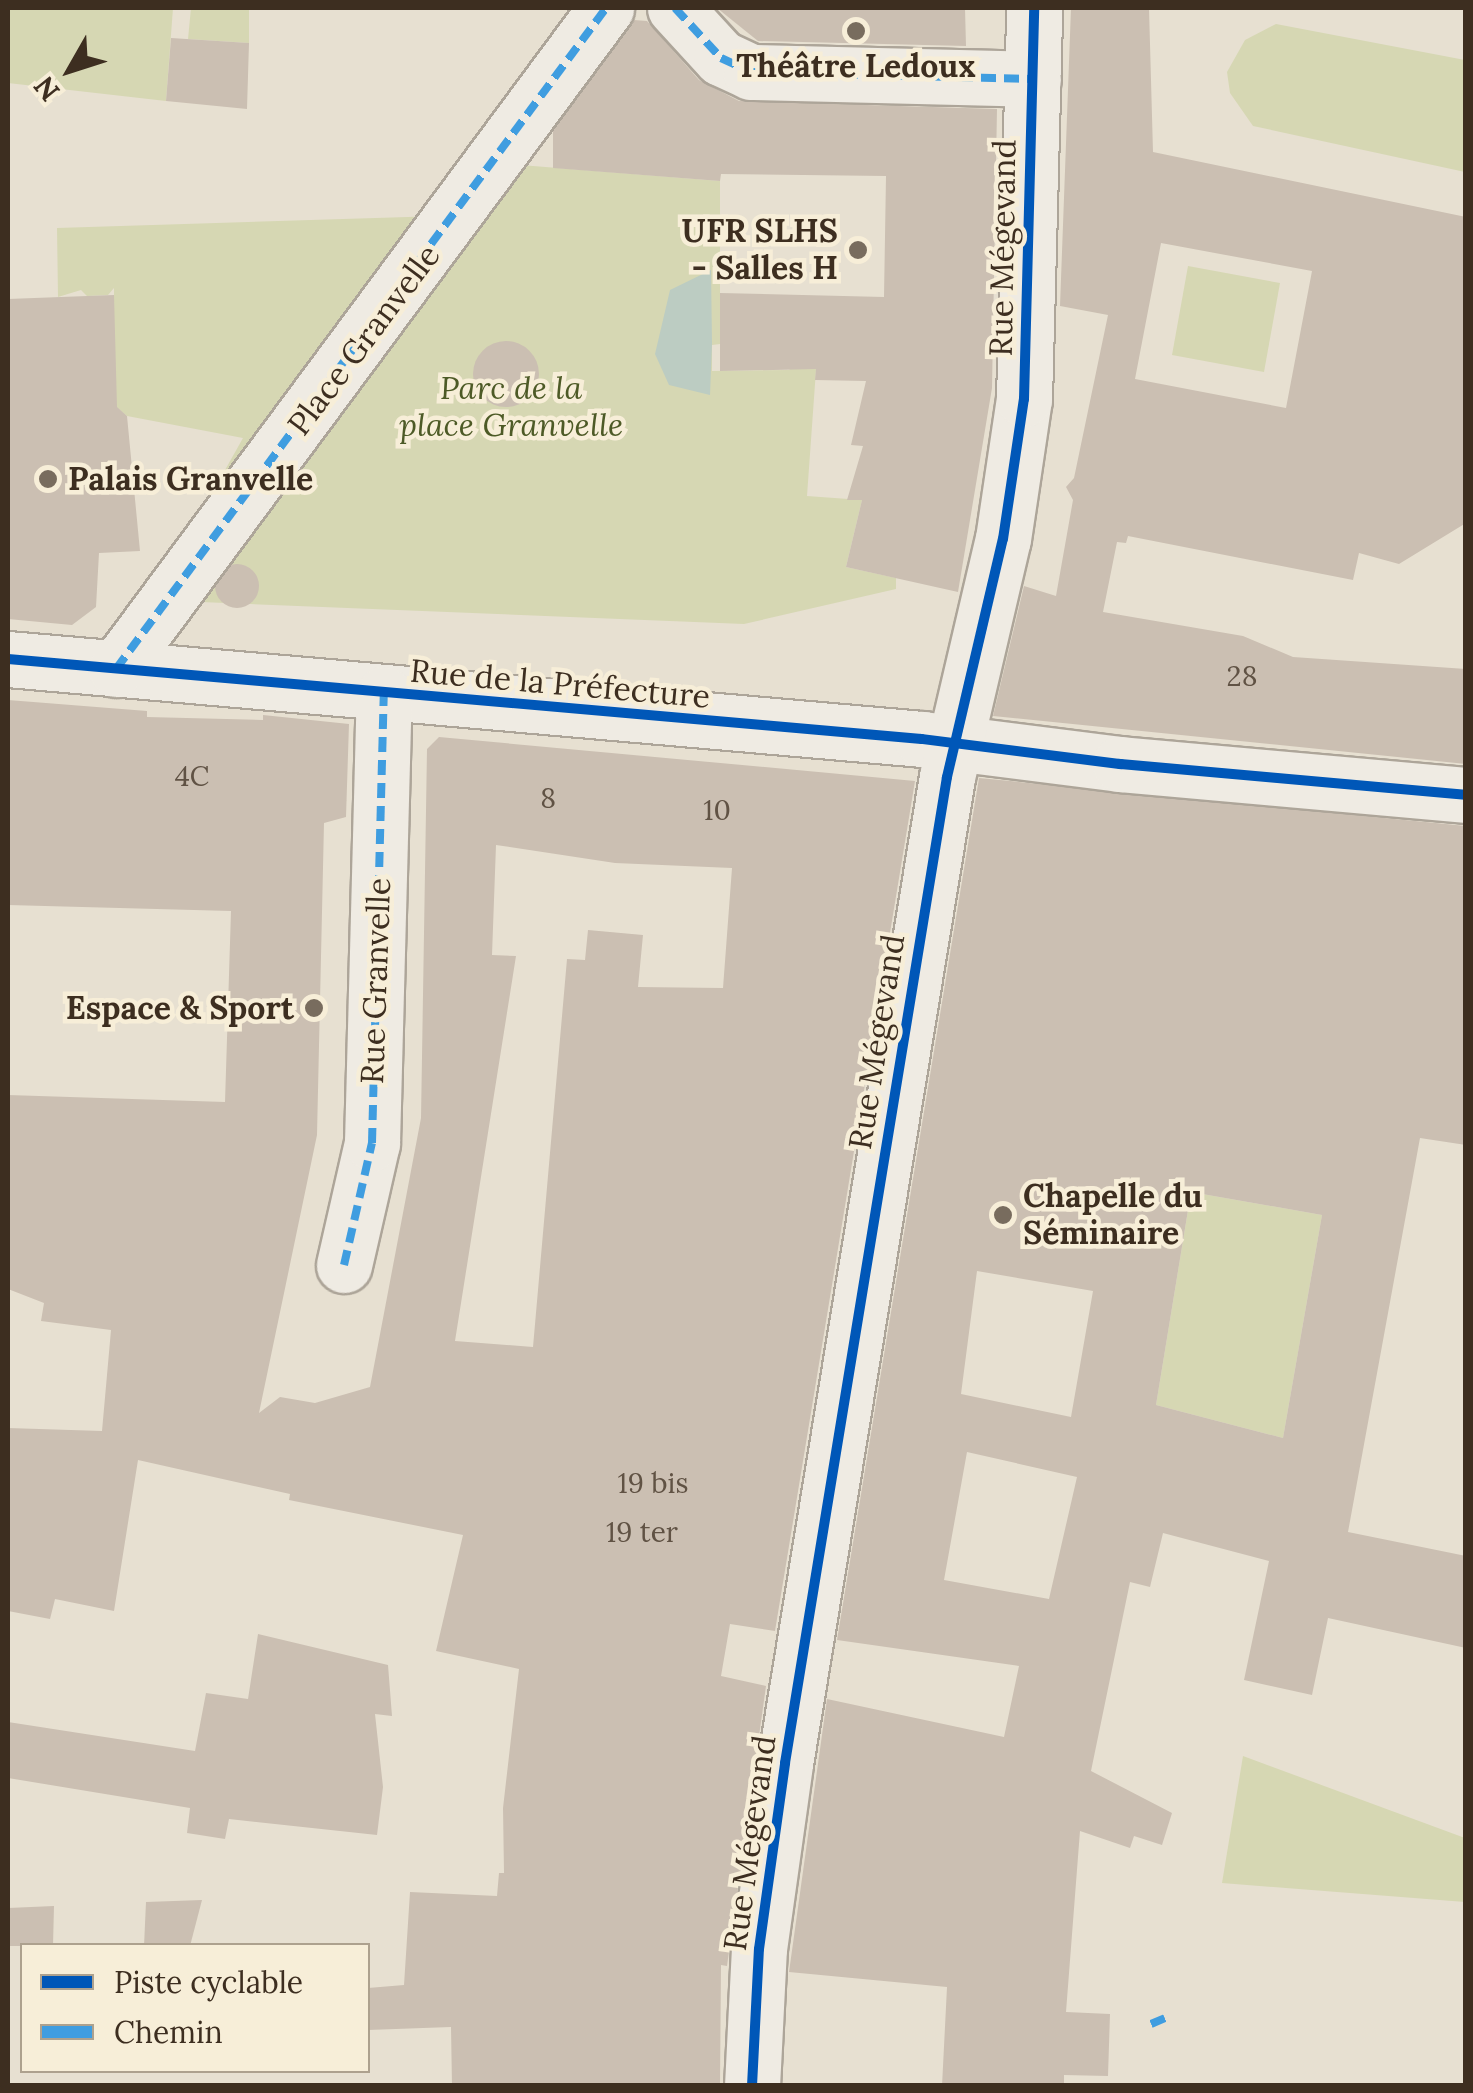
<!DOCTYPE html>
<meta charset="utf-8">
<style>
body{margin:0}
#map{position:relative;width:1473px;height:2093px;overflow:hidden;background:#e7e0d1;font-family:Lora,serif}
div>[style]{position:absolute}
.green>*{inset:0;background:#d6d7b3}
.water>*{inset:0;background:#bcccc2}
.building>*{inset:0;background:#cbbfb2}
.round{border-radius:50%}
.roads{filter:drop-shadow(2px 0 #ada599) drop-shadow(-2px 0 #ada599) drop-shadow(0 2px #ada599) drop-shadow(0 -2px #ada599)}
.minor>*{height:55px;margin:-27.5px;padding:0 27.5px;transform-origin:27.5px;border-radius:27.5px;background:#efebe3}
.quiet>*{height:8px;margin-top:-4px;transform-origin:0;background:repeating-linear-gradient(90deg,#3f9de0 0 15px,transparent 0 23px)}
.cycleway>*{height:10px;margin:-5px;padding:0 5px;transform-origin:5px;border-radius:5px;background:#0057b8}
.dots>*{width:28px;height:28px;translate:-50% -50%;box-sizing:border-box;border:5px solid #f7eed8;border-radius:50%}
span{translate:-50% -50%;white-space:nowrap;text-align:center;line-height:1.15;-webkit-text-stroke:9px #f7eed8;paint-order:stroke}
.number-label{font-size:28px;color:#605244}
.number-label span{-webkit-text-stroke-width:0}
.poi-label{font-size:32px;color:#3d2e20;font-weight:700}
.right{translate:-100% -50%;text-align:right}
.left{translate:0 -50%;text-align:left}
.street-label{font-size:32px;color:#3d2e20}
.park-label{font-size:32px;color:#4d5a26;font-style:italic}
.frame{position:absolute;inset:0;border:10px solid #3d2e20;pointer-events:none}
.legend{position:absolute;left:20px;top:1943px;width:350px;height:130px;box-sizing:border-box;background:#f7eed8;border:2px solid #ada18e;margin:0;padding:12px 18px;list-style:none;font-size:30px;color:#3d2e20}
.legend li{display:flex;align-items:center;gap:20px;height:50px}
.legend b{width:50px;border:2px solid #ada18e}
.north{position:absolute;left:20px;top:20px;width:100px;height:100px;-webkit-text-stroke:8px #f7eed8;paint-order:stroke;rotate:231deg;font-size:28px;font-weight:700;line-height:40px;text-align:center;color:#3d2e20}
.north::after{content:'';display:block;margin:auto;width:35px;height:45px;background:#3d2e20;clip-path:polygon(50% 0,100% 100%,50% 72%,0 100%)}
</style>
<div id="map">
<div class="green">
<i style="clip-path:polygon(8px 8px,173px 8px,166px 101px,8px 83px)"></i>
<i style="clip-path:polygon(191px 8px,249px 8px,249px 43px,188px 39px)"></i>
<i style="clip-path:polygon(1276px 24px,1465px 60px,1465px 172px,1253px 126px,1230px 93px,1227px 72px,1245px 40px)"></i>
<i style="clip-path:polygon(496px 163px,720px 181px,720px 344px,712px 345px,712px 371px,789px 370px,818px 342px,807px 496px,862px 500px,846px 567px,896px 578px,896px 589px,744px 624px,152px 600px,243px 438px,127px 416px,114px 405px,114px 288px,108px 295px,87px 296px,81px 290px,58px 297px,57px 228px,440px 216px)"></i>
<i style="clip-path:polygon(1188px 266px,1280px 283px,1264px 372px,1172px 355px)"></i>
<i style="clip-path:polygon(1191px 1192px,1322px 1215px,1283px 1438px,1156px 1405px)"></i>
<i style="clip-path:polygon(1243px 1756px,1465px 1838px,1465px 1902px,1222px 1883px)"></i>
</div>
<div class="water">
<i style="clip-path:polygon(711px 270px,712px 344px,710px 395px,669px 385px,655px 354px,670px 290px)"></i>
</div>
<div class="building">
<i style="clip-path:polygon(717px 8px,965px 8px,966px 46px,758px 41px)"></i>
<i style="clip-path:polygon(evenodd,1071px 8px,1149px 8px,1153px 152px,1466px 217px,1466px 523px,1399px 564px,1359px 553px,1353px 580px,1128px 536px,1126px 543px,1117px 542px,1103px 612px,1243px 636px,1293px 657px,1466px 669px,1466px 764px,993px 716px,1024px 586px,1056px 596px,1073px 500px,1066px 487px,1074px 478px,1108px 315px,1060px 306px,1071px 8px,1161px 243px,1312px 271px,1286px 408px,1135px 379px,1161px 243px)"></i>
<i style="clip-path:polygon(634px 20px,647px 21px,699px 80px,739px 101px,997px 109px,992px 388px,958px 592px,846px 567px,862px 500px,847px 500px,863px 446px,851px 445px,866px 381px,815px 380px,816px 369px,720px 371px,720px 293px,884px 297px,886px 176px,721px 174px,720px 181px,553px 168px,553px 131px)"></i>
<i style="clip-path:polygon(171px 38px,249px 43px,247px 109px,166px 101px)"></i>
<i style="clip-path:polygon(114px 295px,117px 407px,127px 416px,140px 551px,99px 553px,96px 607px,72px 625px,8px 619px,8px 299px)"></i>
<i class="round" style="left:473px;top:341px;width:66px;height:66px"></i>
<i class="round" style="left:215px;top:564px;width:44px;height:44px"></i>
<i style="clip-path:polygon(evenodd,8px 700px,147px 711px,147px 717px,263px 720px,263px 715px,349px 724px,346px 817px,324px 823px,317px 1135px,259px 1413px,280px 1397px,315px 1403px,370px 1387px,421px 1118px,427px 749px,439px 737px,915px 781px,775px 1631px,730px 1624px,721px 1676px,766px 1686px,727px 1966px,721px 1965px,720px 2086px,452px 2086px,451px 2027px,368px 2030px,368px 1988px,404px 1985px,410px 1892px,497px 1896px,499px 1873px,504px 1873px,503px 1808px,519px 1669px,436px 1651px,463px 1535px,289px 1500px,290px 1494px,138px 1460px,114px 1611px,55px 1599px,50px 1619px,8px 1611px,8px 1428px,102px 1431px,111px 1330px,41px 1321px,44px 1303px,8px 1289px,8px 1095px,225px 1102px,231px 911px,8px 905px,8px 700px,496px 845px,615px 863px,732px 868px,723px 988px,638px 987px,643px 935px,588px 930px,585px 960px,567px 959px,533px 1347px,455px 1341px,516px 956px,492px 955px,496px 845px)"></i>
<i style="clip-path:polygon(evenodd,979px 778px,1466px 826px,1466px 1145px,1420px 1138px,1348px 1532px,1466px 1556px,1466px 1648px,1328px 1618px,1312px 1695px,1244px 1680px,1269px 1561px,1163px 1533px,1150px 1587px,1130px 1582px,1091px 1771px,1172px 1813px,1162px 1845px,1134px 1836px,1130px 1848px,1080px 1831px,1066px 2012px,1110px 2014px,1108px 2076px,1064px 2075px,1064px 2086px,942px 2086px,947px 1987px,789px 1972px,827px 1699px,1004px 1737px,1019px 1666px,837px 1640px,979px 778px,1191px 1192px,1322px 1215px,1283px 1438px,1156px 1405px,1191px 1192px,979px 778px,977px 1271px,1093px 1291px,1071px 1417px,961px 1394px,977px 1271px,979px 778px,967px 1452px,1077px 1477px,1049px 1599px,944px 1580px,967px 1452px)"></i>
<i style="clip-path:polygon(258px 1634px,388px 1665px,392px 1716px,375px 1714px,383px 1787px,377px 1835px,229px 1819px,225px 1839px,187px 1833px,190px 1808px,8px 1778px,8px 1722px,195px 1751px,206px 1693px,248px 1699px)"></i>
<i style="clip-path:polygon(202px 1900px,190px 1946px,144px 1946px,146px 1902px)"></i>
<i style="clip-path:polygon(54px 1906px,53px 1946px,8px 1946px,8px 1908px)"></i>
</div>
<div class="roads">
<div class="minor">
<i style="left:675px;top:8px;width:68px;rotate:47.4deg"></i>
<i style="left:721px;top:58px;width:33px;rotate:25deg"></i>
<i style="left:751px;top:72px;width:282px;rotate:1.4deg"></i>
<i style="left:8px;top:659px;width:917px;rotate:5deg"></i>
<i style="left:922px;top:739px;width:200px;rotate:7.2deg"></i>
<i style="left:1120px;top:764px;width:347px;rotate:5.1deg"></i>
<i style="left:116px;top:669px;width:823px;rotate:-53.45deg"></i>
<i style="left:344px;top:1265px;width:125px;rotate:-77.1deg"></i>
<i style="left:372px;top:1143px;width:449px;rotate:-88.5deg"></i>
<i style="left:752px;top:2086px;width:137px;rotate:-87.1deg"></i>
<i style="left:759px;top:1949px;width:188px;rotate:-82deg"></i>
<i style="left:785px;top:1763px;width:999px;rotate:-80.67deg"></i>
<i style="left:947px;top:777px;width:244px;rotate:-76.8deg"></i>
<i style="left:1003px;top:539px;width:142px;rotate:-81.5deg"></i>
<i style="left:1024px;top:399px;width:391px;rotate:-88.5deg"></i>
</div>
</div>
<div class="quiet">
<i style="left:675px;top:8px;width:68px;rotate:47.4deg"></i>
<i style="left:721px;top:58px;width:33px;rotate:25deg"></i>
<i style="left:751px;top:72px;width:282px;rotate:1.4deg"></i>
<i style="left:116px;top:669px;width:823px;rotate:-53.45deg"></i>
<i style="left:344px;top:1265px;width:125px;rotate:-77.1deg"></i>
<i style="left:372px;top:1143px;width:449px;rotate:-88.5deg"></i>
<i style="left:1151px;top:2024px;width:15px;rotate:-23deg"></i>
</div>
<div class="cycleway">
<i style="left:8px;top:659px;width:917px;rotate:5deg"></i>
<i style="left:922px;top:739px;width:200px;rotate:7.2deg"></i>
<i style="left:1120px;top:764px;width:347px;rotate:5.1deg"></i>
<i style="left:752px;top:2086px;width:137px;rotate:-87.1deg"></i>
<i style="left:759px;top:1949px;width:188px;rotate:-82deg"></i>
<i style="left:785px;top:1763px;width:999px;rotate:-80.67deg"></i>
<i style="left:947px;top:777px;width:244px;rotate:-76.8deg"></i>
<i style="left:1003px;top:539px;width:142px;rotate:-81.5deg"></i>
<i style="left:1024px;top:399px;width:391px;rotate:-88.5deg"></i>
</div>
<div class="dots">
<i style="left:856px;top:31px;background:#786c5e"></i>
<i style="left:858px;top:250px;background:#786c5e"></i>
<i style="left:48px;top:479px;background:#786c5e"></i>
<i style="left:314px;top:1008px;background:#786c5e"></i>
<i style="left:1003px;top:1215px;background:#786c5e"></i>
</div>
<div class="number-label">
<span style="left:1242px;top:676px">28</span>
<span style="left:192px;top:776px">4C</span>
<span style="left:548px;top:798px">8</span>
<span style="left:717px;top:810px">10</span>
<span style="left:653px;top:1483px">19 bis</span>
<span style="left:642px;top:1532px">19 ter</span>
</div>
<div class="poi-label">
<span style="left:856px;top:66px">Théâtre Ledoux</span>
<span class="right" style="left:838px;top:250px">UFR SLHS<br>- Salles H</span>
<span class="left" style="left:68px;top:479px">Palais Granvelle</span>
<span class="right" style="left:294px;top:1008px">Espace &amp; Sport</span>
<span class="left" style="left:1023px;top:1215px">Chapelle du<br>Séminaire</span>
</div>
<div class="street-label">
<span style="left:1003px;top:248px;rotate:-89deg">Rue Mégevand</span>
<span style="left:364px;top:340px;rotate:-53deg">Place Granvelle</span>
<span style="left:560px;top:684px;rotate:5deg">Rue de la Préfecture</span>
<span style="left:376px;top:981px;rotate:-88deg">Rue Granvelle</span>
<span style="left:877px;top:1042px;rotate:-81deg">Rue Mégevand</span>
<span style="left:750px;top:1843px;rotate:-82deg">Rue Mégevand</span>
</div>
<div class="park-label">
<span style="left:511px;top:407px">Parc de la<br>place Granvelle</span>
</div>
<div class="frame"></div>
<ul class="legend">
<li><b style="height:12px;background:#0057b8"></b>Piste cyclable</li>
<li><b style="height:12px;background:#3f9de0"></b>Chemin</li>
</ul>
<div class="north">N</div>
</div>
